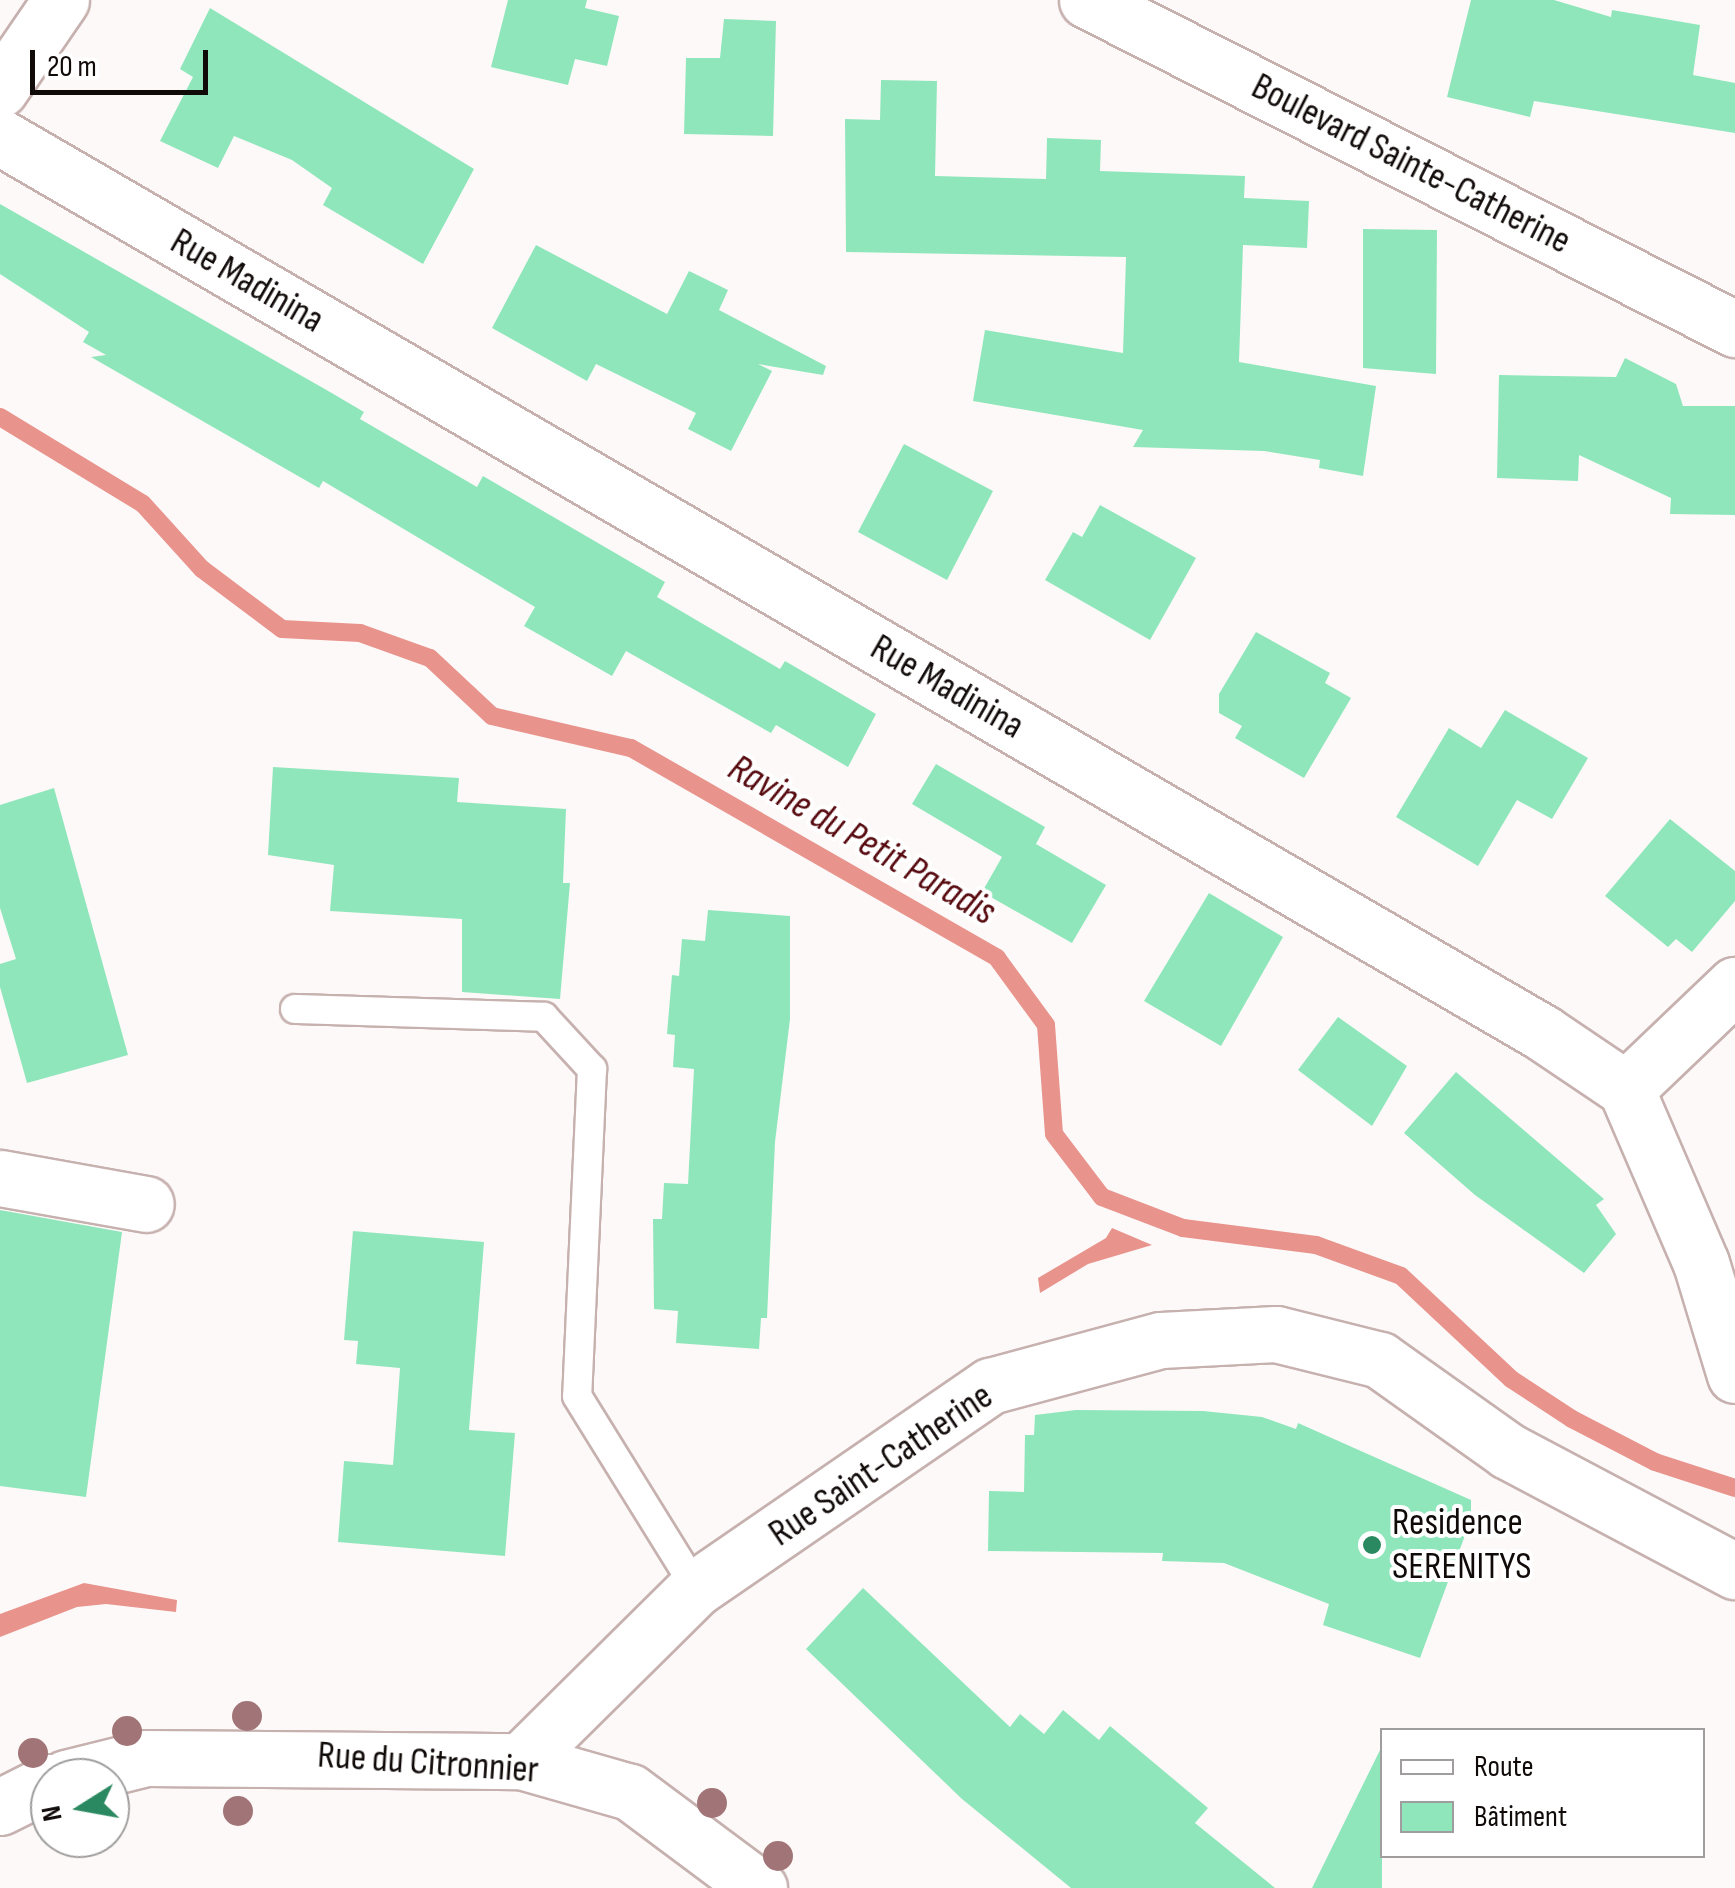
<!DOCTYPE html>
<meta charset="utf-8">
<style>
body{margin:0}
#map{position:relative;width:1735px;height:1888px;overflow:hidden;background:#fdf9f8;font-family:"Sofia Sans Condensed",sans-serif}
div>[style]{position:absolute}
.water>*{inset:0;background:#e8938c}
.stream>*{height:18px;margin:-9px;padding:0 9px;transform-origin:9px;border-radius:9px;background:#e8938c}
.building>*{inset:0;background:#8fe6bb}
.roads{filter:drop-shadow(2px 0 #c6b1af) drop-shadow(-2px 0 #c6b1af) drop-shadow(0 2px #c6b1af) drop-shadow(0 -2px #c6b1af)}
.lane>*{height:28px;margin:-14px;padding:0 14px;transform-origin:14px;border-radius:14px;background:#fff}
.street>*{height:55px;margin:-27.5px;padding:0 27.5px;transform-origin:27.5px;border-radius:27.5px;background:#fff}
.trees>*{width:30px;height:30px;margin:-15px;border-radius:50%;background:#a17477}
.dots>*{width:28px;height:28px;translate:-50% -50%;box-sizing:border-box;border:5px solid #fff;border-radius:50%}
span{translate:-50% -50%;white-space:nowrap;text-align:center;line-height:1.15;-webkit-text-stroke:8px #fff;paint-order:stroke}
.street-label{font-size:38px;color:#100a09}
.poi-label{font-size:38px;color:#100a09}
.left{translate:0 -50%;text-align:left}
.water-label{font-size:40px;color:#56090e;font-style:italic}
.legend{position:absolute;left:1380px;top:1728px;width:325px;height:130px;box-sizing:border-box;background:#fff;border:2px solid #9f9d9d;margin:0;padding:12px 18px;list-style:none;font-size:30px;color:#100a09}
.legend li{display:flex;align-items:center;gap:20px;height:50px}
.legend b{width:50px;border:2px solid #9f9d9d}
.north{position:absolute;left:30px;top:1758px;width:100px;height:100px;box-sizing:border-box;background:#fff;border:2px solid #9f9d9d;border-radius:50%;rotate:259deg;font-size:28px;font-weight:700;line-height:40px;text-align:center;color:#100a09}
.north::after{content:'';display:block;margin:auto;width:35px;height:45px;background:#2b8961;clip-path:polygon(50% 0,100% 100%,50% 72%,0 100%)}
.scale{position:absolute;left:30px;top:50px;width:178px;height:45px;box-sizing:border-box;border:5px solid #100a09;border-top:0;padding-left:12px;font-size:30px;line-height:35px;white-space:nowrap;color:#100a09;-webkit-text-stroke:8px #fff;paint-order:stroke}
</style>
<div id="map">
<div class="water">
<i style="clip-path:polygon(1112px 1228px,1152px 1245px,1088px 1264px,1040px 1293px,1038px 1278px,1106px 1238px)"></i>
<i style="clip-path:polygon(84px 1583px,177px 1600px,176px 1612px,106px 1604px,77px 1607px,0 1637px,0 1614px)"></i>
</div>
<div class="stream">
<i style="left:0;top:417px;width:167px;rotate:31.3deg"></i>
<i style="left:143px;top:504px;width:88px;rotate:47.8deg"></i>
<i style="left:202px;top:569px;width:100px;rotate:36.9deg"></i>
<i style="left:282px;top:629px;width:78px;rotate:2.9deg"></i>
<i style="left:360px;top:633px;width:74px;rotate:19.7deg"></i>
<i style="left:430px;top:658px;width:85px;rotate:43.1deg"></i>
<i style="left:492px;top:716px;width:143px;rotate:13deg"></i>
<i style="left:631px;top:748px;width:422px;rotate:29.8deg"></i>
<i style="left:997px;top:958px;width:83px;rotate:53.8deg"></i>
<i style="left:1046px;top:1025px;width:109px;rotate:85.8deg"></i>
<i style="left:1054px;top:1134px;width:79px;rotate:52.7deg"></i>
<i style="left:1102px;top:1197px;width:87px;rotate:20.9deg"></i>
<i style="left:1183px;top:1228px;width:134px;rotate:7.3deg"></i>
<i style="left:1316px;top:1245px;width:90px;rotate:20deg"></i>
<i style="left:1401px;top:1276px;width:151px;rotate:43.1deg"></i>
<i style="left:1511px;top:1379px;width:73px;rotate:33.3deg"></i>
<i style="left:1572px;top:1419px;width:93px;rotate:27.4deg"></i>
<i style="left:1655px;top:1462px;width:84px;rotate:18deg"></i>
</div>
<div class="building">
<i style="clip-path:polygon(508px 0,587px 0,585px 8px,619px 16px,607px 66px,575px 59px,568px 85px,491px 67px)"></i>
<i style="clip-path:polygon(1471px 0,1554px 0,1611px 17px,1612px 10px,1700px 25px,1693px 75px,1735px 83px,1735px 133px,1534px 101px,1530px 117px,1447px 97px)"></i>
<i style="clip-path:polygon(210px 8px,474px 169px,423px 264px,323px 205px,332px 188px,292px 160px,234px 136px,218px 168px,160px 141px,193px 77px,180px 69px)"></i>
<i style="clip-path:polygon(724px 19px,776px 21px,773px 136px,684px 134px,686px 58px,720px 58px)"></i>
<i style="clip-path:polygon(881px 80px,937px 81px,935px 176px,1046px 179px,1047px 138px,1101px 140px,1100px 171px,1245px 176px,1244px 198px,1309px 201px,1307px 248px,1243px 245px,1239px 362px,1376px 386px,1363px 476px,1319px 468px,1320px 460px,1264px 451px,1133px 447px,1143px 430px,973px 401px,985px 330px,1123px 353px,1126px 257px,846px 252px,845px 119px,880px 120px)"></i>
<i style="clip-path:polygon(0 204px,330px 392px,364px 412px,360px 419px,477px 487px,483px 476px,665px 582px,657px 597px,780px 669px,785px 661px,876px 714px,848px 767px,776px 725px,771px 733px,626px 651px,612px 676px,524px 626px,535px 607px,323px 481px,319px 488px,91px 357px,106px 355px,83px 342px,89px 332px,0 274px)"></i>
<i style="clip-path:polygon(1363px 229px,1437px 230px,1436px 374px,1363px 368px)"></i>
<i style="clip-path:polygon(536px 245px,667px 314px,689px 271px,728px 290px,719px 310px,826px 366px,823px 375px,758px 364px,772px 371px,731px 451px,688px 429px,696px 413px,596px 364px,587px 381px,492px 328px)"></i>
<i style="clip-path:polygon(1625px 358px,1676px 384px,1683px 406px,1735px 406px,1735px 515px,1670px 514px,1671px 498px,1579px 455px,1578px 481px,1497px 478px,1499px 375px,1616px 377px)"></i>
<i style="clip-path:polygon(904px 444px,993px 491px,947px 580px,858px 532px)"></i>
<i style="clip-path:polygon(1100px 505px,1196px 558px,1150px 640px,1045px 580px,1073px 532px,1082px 537px)"></i>
<i style="clip-path:polygon(1256px 632px,1330px 673px,1325px 683px,1351px 698px,1304px 778px,1235px 738px,1242px 726px,1219px 713px,1219px 694px)"></i>
<i style="clip-path:polygon(1505px 710px,1588px 758px,1552px 819px,1517px 800px,1478px 866px,1396px 817px,1449px 728px,1481px 748px)"></i>
<i style="clip-path:polygon(936px 764px,1045px 827px,1036px 844px,1106px 885px,1072px 943px,982px 892px,1002px 857px,912px 804px)"></i>
<i style="clip-path:polygon(273px 767px,459px 778px,457px 802px,566px 809px,563px 883px,570px 883px,560px 999px,462px 992px,462px 919px,330px 911px,334px 865px,268px 855px)"></i>
<i style="clip-path:polygon(54px 788px,128px 1055px,27px 1083px,0 987px,0 964px,16px 959px,0 908px,0 805px)"></i>
<i style="clip-path:polygon(1670px 819px,1735px 871px,1735px 901px,1692px 952px,1676px 939px,1668px 947px,1605px 896px)"></i>
<i style="clip-path:polygon(1209px 893px,1283px 937px,1221px 1046px,1144px 1001px)"></i>
<i style="clip-path:polygon(708px 910px,790px 916px,790px 1019px,775px 1142px,767px 1318px,761px 1318px,759px 1349px,676px 1343px,678px 1311px,654px 1309px,653px 1219px,662px 1219px,664px 1183px,688px 1184px,694px 1069px,673px 1067px,675px 1035px,667px 1034px,672px 975px,679px 976px,682px 939px,705px 941px)"></i>
<i style="clip-path:polygon(1338px 1017px,1407px 1066px,1372px 1126px,1298px 1070px)"></i>
<i style="clip-path:polygon(1456px 1072px,1604px 1199px,1596px 1205px,1616px 1234px,1584px 1273px,1475px 1195px,1404px 1133px)"></i>
<i style="clip-path:polygon(0 1210px,122px 1232px,86px 1497px,0 1486px)"></i>
<i style="clip-path:polygon(353px 1231px,484px 1242px,469px 1430px,515px 1433px,505px 1556px,338px 1542px,344px 1461px,393px 1465px,400px 1368px,356px 1364px,358px 1341px,344px 1340px)"></i>
<i style="clip-path:polygon(1076px 1410px,1203px 1411px,1262px 1417px,1296px 1429px,1298px 1423px,1471px 1500px,1471px 1519px,1420px 1658px,1323px 1625px,1329px 1604px,1224px 1563px,1162px 1561px,1163px 1553px,988px 1551px,989px 1491px,1024px 1492px,1025px 1435px,1034px 1435px,1035px 1415px)"></i>
<i style="clip-path:polygon(863px 1588px,1010px 1727px,1020px 1714px,1044px 1734px,1063px 1710px,1099px 1740px,1110px 1726px,1208px 1808px,1195px 1823px,1275px 1888px,1071px 1888px,962px 1799px,806px 1649px)"></i>
<i style="clip-path:polygon(1382px 1746px,1382px 1888px,1312px 1888px)"></i>
</div>
<div class="roads">
<div class="lane">
<i style="left:295px;top:1009px;width:249px;rotate:1.8deg"></i>
<i style="left:544px;top:1017px;width:71px;rotate:47.3deg"></i>
<i style="left:592px;top:1069px;width:327px;rotate:92.6deg"></i>
<i style="left:577px;top:1396px;width:226px;rotate:58.2deg"></i>
</div>
<div class="street">
<i style="left:1087px;top:0;width:727px;rotate:26.92deg"></i>
<i style="left:0;top:89px;width:108px;rotate:-55.6deg"></i>
<i style="left:0;top:137px;width:1784px;rotate:30.14deg"></i>
<i style="left:1543px;top:1033px;width:100px;rotate:34deg"></i>
<i style="left:1626px;top:1089px;width:189px;rotate:66.7deg"></i>
<i style="left:1701px;top:1263px;width:117px;rotate:73.1deg"></i>
<i style="left:1626px;top:1089px;width:151px;rotate:-43.7deg"></i>
<i style="left:0;top:1178px;width:148px;rotate:10.1deg"></i>
<i style="left:521px;top:1761px;width:246px;rotate:-44.7deg"></i>
<i style="left:696px;top:1588px;width:357px;rotate:-34.5deg"></i>
<i style="left:990px;top:1386px;width:177px;rotate:-15.1deg"></i>
<i style="left:1161px;top:1340px;width:115px;rotate:-3deg"></i>
<i style="left:1276px;top:1334px;width:107px;rotate:14deg"></i>
<i style="left:1380px;top:1360px;width:157px;rotate:35.4deg"></i>
<i style="left:1508px;top:1451px;width:257px;rotate:27.9deg"></i>
<i style="left:66px;top:1778px;width:82px;rotate:-14deg"></i>
<i style="left:146px;top:1758px;width:375px;rotate:0.5deg"></i>
<i style="left:521px;top:1761px;width:113px;rotate:15.9deg"></i>
<i style="left:630px;top:1792px;width:161px;rotate:36.7deg"></i>
<i style="left:0;top:1807px;width:56px;rotate:-26.6deg"></i>
</div>
</div>
<div class="trees">
<i style="left:247px;top:1716px"></i>
<i style="left:127px;top:1731px"></i>
<i style="left:33px;top:1753px"></i>
<i style="left:712px;top:1803px"></i>
<i style="left:238px;top:1811px"></i>
<i style="left:778px;top:1856px"></i>
</div>
<div class="dots">
<i style="left:1372px;top:1545px;background:#2b8961"></i>
</div>
<div class="street-label">
<span style="left:1411px;top:164px;rotate:27deg">Boulevard Sainte-Catherine</span>
<span style="left:247px;top:281px;rotate:30deg">Rue Madinina</span>
<span style="left:947px;top:687px;rotate:30deg">Rue Madinina</span>
<span style="left:881px;top:1465px;rotate:-34deg">Rue Saint-Catherine</span>
<span style="left:428px;top:1763px;rotate:4deg">Rue du Citronnier</span>
</div>
<div class="poi-label">
<span class="left" style="left:1392px;top:1545px">Residence<br>SERENITYS</span>
</div>
<div class="water-label">
<span style="left:862px;top:840px;rotate:30deg">Ravine du Petit Paradis</span>
</div>
<ul class="legend">
<li><b style="height:12px;background:#fff"></b>Route</li>
<li><b style="height:28px;background:#8fe6bb"></b>Bâtiment</li>
</ul>
<div class="north">N</div>
<div class="scale">20 m</div>
</div>
